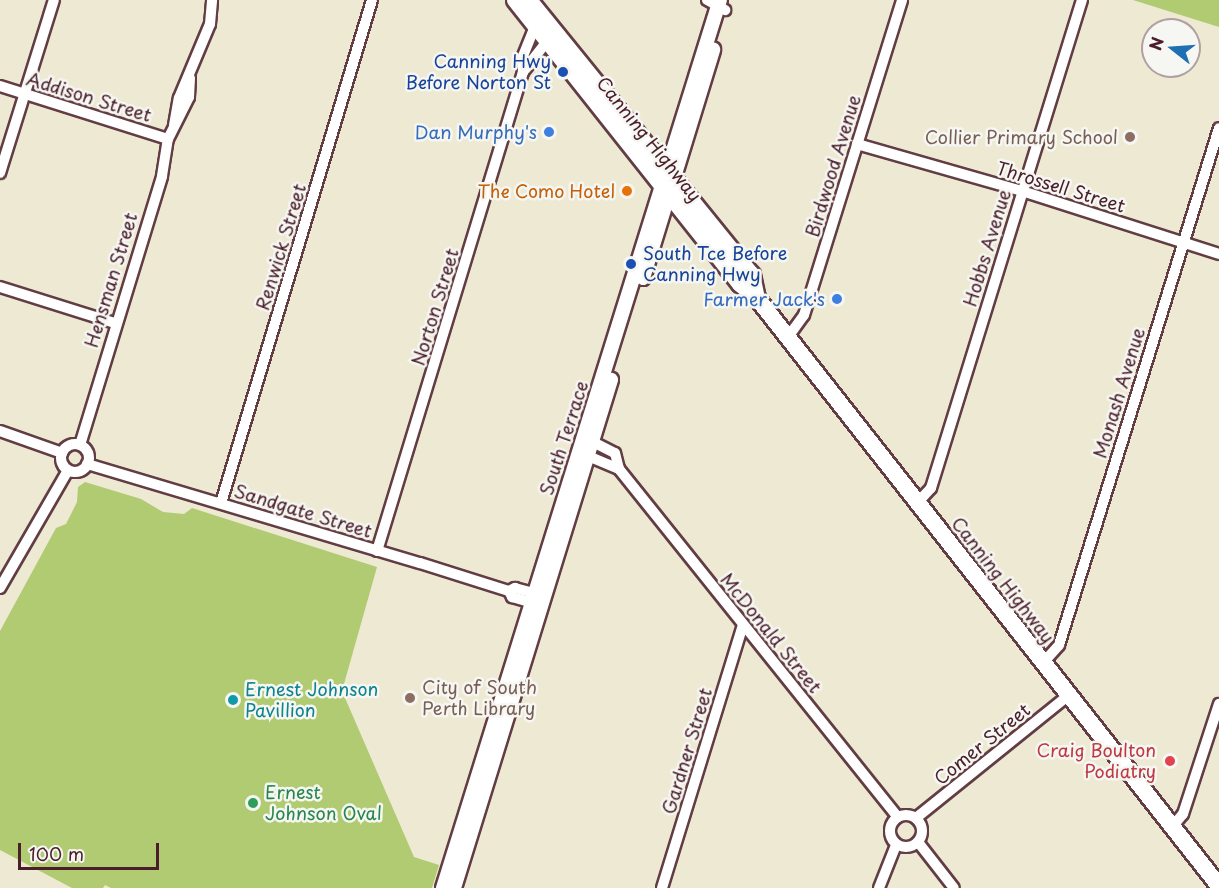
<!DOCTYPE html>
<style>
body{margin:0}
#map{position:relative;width:1219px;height:888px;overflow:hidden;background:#ede9d3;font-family:"Playpen Sans",sans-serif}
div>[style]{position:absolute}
.green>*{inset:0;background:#b0cb71}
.roads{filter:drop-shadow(2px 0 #623d44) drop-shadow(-2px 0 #623d44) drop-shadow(0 2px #623d44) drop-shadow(0 -2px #623d44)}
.minor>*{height:10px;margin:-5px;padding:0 5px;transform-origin:5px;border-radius:5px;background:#fff}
.minor>.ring{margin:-5px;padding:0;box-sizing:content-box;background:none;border:10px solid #fff;border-radius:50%}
.secondary>*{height:14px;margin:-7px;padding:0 7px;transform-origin:7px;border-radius:7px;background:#fff}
.trunk>*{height:16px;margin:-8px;padding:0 8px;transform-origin:8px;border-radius:8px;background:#fff}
.dots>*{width:16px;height:16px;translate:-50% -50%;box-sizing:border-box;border:3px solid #f6f6f2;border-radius:50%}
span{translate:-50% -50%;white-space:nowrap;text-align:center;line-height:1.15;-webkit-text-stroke:5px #f6f6f2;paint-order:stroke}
.transit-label{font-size:18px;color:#164399}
.right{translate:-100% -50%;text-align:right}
.left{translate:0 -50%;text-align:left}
.street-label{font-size:18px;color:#4a1f2b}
.shop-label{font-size:18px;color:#366cbe}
.education-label{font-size:18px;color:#785e54}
.food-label{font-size:18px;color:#c56008}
.culture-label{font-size:18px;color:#0d838f}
.health-label{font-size:18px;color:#be3a42}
.leisure-label{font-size:18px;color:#27864d}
.north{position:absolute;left:1141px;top:18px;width:60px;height:60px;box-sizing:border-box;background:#f6f6f2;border:2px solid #b1a0a2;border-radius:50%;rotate:287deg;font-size:16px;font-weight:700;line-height:24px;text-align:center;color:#4a1f2b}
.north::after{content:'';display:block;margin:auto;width:21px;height:27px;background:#1f6fb2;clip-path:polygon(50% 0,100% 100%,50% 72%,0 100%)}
.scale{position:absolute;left:18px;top:843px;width:141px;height:27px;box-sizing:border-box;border:3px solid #4a1f2b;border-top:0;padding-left:8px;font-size:18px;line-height:21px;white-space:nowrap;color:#4a1f2b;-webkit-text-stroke:4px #f6f6f2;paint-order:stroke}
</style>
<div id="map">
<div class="green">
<i style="clip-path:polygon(1133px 0,1219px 0,1219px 27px)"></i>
<i style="clip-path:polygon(85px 482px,141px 499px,163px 512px,184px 514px,192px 508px,377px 567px,342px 691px,414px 857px,439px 865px,432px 888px,111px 888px,105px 885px,103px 888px,72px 888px,0 850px,0 631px,56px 528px,66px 524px,77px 502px,78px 487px)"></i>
</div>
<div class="roads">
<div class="minor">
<i style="left:707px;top:0;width:21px;rotate:29deg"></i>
<i style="left:523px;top:72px;width:39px;rotate:-52deg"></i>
<i style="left:0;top:86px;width:176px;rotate:17.5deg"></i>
<i style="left:174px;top:125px;width:27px;rotate:-80deg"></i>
<i style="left:179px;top:98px;width:80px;rotate:-67.3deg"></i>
<i style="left:210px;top:24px;width:24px;rotate:-85deg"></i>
<i style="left:857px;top:144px;width:172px;rotate:15.9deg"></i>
<i style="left:1022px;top:191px;width:207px;rotate:17.7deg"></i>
<i style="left:0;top:173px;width:181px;rotate:-72.7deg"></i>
<i style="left:0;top:287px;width:121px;rotate:17.4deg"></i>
<i style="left:788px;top:337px;width:27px;rotate:-54deg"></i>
<i style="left:804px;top:315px;width:330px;rotate:-72.7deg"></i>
<i style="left:0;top:431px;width:66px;rotate:19.5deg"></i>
<i style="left:587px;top:439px;width:31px;rotate:27deg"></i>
<i style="left:615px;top:453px;width:16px;rotate:76deg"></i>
<i style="left:619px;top:469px;width:446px;rotate:51.3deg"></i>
<i class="ring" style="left:61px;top:444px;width:18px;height:18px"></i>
<i style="left:80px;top:445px;width:281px;rotate:-73deg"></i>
<i style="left:162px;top:176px;width:37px;rotate:-81deg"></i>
<i style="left:168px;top:139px;width:47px;rotate:-63.4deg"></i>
<i style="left:189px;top:97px;width:19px;rotate:-87deg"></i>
<i style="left:581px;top:453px;width:41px;rotate:22.8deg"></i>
<i style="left:87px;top:464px;width:347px;rotate:16.6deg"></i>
<i style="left:420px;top:563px;width:93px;rotate:17.5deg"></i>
<i style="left:509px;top:591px;width:7px;rotate:63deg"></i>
<i style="left:512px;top:597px;width:26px;rotate:16deg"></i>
<i style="left:918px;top:502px;width:19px;rotate:-47deg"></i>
<i style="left:931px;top:488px;width:511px;rotate:-72.81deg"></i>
<i style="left:221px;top:503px;width:525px;rotate:-73.29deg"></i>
<i style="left:377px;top:551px;width:501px;rotate:-73.05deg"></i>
<i style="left:523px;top:72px;width:16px;rotate:-90deg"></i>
<i style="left:523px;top:56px;width:32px;rotate:-68deg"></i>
<i style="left:0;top:588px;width:136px;rotate:-60deg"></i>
<i style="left:509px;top:591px;width:7px;rotate:-27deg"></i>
<i style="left:515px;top:588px;width:28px;rotate:15deg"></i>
<i style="left:1043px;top:663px;width:24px;rotate:-48deg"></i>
<i style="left:1059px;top:645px;width:541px;rotate:-72.8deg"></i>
<i class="ring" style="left:890px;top:815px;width:22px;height:22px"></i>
<i style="left:916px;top:818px;width:196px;rotate:-38.8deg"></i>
<i style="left:1172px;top:827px;width:17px;rotate:-50deg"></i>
<i style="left:1183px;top:814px;width:116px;rotate:-71.9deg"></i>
<i style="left:918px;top:842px;width:58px;rotate:52deg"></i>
<i style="left:662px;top:888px;width:275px;rotate:-72.9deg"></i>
<i style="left:879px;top:888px;width:46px;rotate:-68.4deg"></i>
</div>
<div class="secondary">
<i style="left:643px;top:278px;width:239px;rotate:-72.9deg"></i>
<i style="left:443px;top:888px;width:930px;rotate:-72.68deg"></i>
<i style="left:454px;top:888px;width:532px;rotate:-72.83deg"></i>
</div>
<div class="trunk">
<i style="left:515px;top:0;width:362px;rotate:51.6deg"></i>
<i style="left:740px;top:284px;width:22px;rotate:39deg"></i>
<i style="left:757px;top:298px;width:748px;rotate:51.84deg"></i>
<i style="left:529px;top:0;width:354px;rotate:51deg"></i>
<i style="left:752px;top:275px;width:24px;rotate:78deg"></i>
</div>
</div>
<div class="dots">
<i style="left:563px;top:72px;background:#1a4fb4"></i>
<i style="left:549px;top:132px;background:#3f7fe0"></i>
<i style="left:1130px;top:137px;background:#8d6e63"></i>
<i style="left:627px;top:191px;background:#e8710a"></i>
<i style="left:631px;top:264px;background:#1a4fb4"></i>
<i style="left:837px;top:299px;background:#3f7fe0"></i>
<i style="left:410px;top:698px;background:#8d6e63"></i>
<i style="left:233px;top:700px;background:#0f9aa8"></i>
<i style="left:1170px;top:761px;background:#e0444e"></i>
<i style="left:253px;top:803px;background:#2e9e5b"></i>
</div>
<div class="transit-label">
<span class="right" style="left:551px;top:72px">Canning Hwy<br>Before Norton St</span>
<span class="left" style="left:643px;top:264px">South Tce Before<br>Canning Hwy</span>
</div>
<div class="street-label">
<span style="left:89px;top:97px;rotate:17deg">Addison Street</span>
<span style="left:649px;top:139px;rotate:51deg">Canning Highway</span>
<span style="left:833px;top:166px;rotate:-73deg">Birdwood Avenue</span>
<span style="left:1061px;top:187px;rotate:17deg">Throssell Street</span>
<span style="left:281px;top:247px;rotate:-73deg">Renwick Street</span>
<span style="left:987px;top:248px;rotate:-73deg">Hobbs Avenue</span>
<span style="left:111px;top:280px;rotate:-73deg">Hensman Street</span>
<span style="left:435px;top:307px;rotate:-73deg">Norton Street</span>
<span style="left:1119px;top:393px;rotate:-73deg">Monash Avenue</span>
<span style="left:564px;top:438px;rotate:-72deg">South Terrace</span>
<span style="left:303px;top:511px;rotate:17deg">Sandgate Street</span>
<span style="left:1003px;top:580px;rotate:52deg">Canning Highway</span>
<span style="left:771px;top:633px;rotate:51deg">McDonald Street</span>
<span style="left:982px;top:744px;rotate:-39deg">Comer Street</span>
<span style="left:687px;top:751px;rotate:-73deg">Gardner Street</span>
</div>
<div class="shop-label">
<span class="right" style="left:537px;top:132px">Dan Murphy's</span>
<span class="right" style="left:825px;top:299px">Farmer Jack's</span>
</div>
<div class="education-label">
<span class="right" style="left:1118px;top:137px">Collier Primary School</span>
<span class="left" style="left:422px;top:698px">City of South<br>Perth Library</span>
</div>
<div class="food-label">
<span class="right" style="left:615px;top:191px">The Como Hotel</span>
</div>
<div class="culture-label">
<span class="left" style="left:245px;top:700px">Ernest Johnson<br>Pavillion</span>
</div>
<div class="health-label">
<span class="right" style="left:1156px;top:761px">Craig Boulton<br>Podiatry</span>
</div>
<div class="leisure-label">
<span class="left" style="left:265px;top:803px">Ernest<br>Johnson Oval</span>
</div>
<div class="north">N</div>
<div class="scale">100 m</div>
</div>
